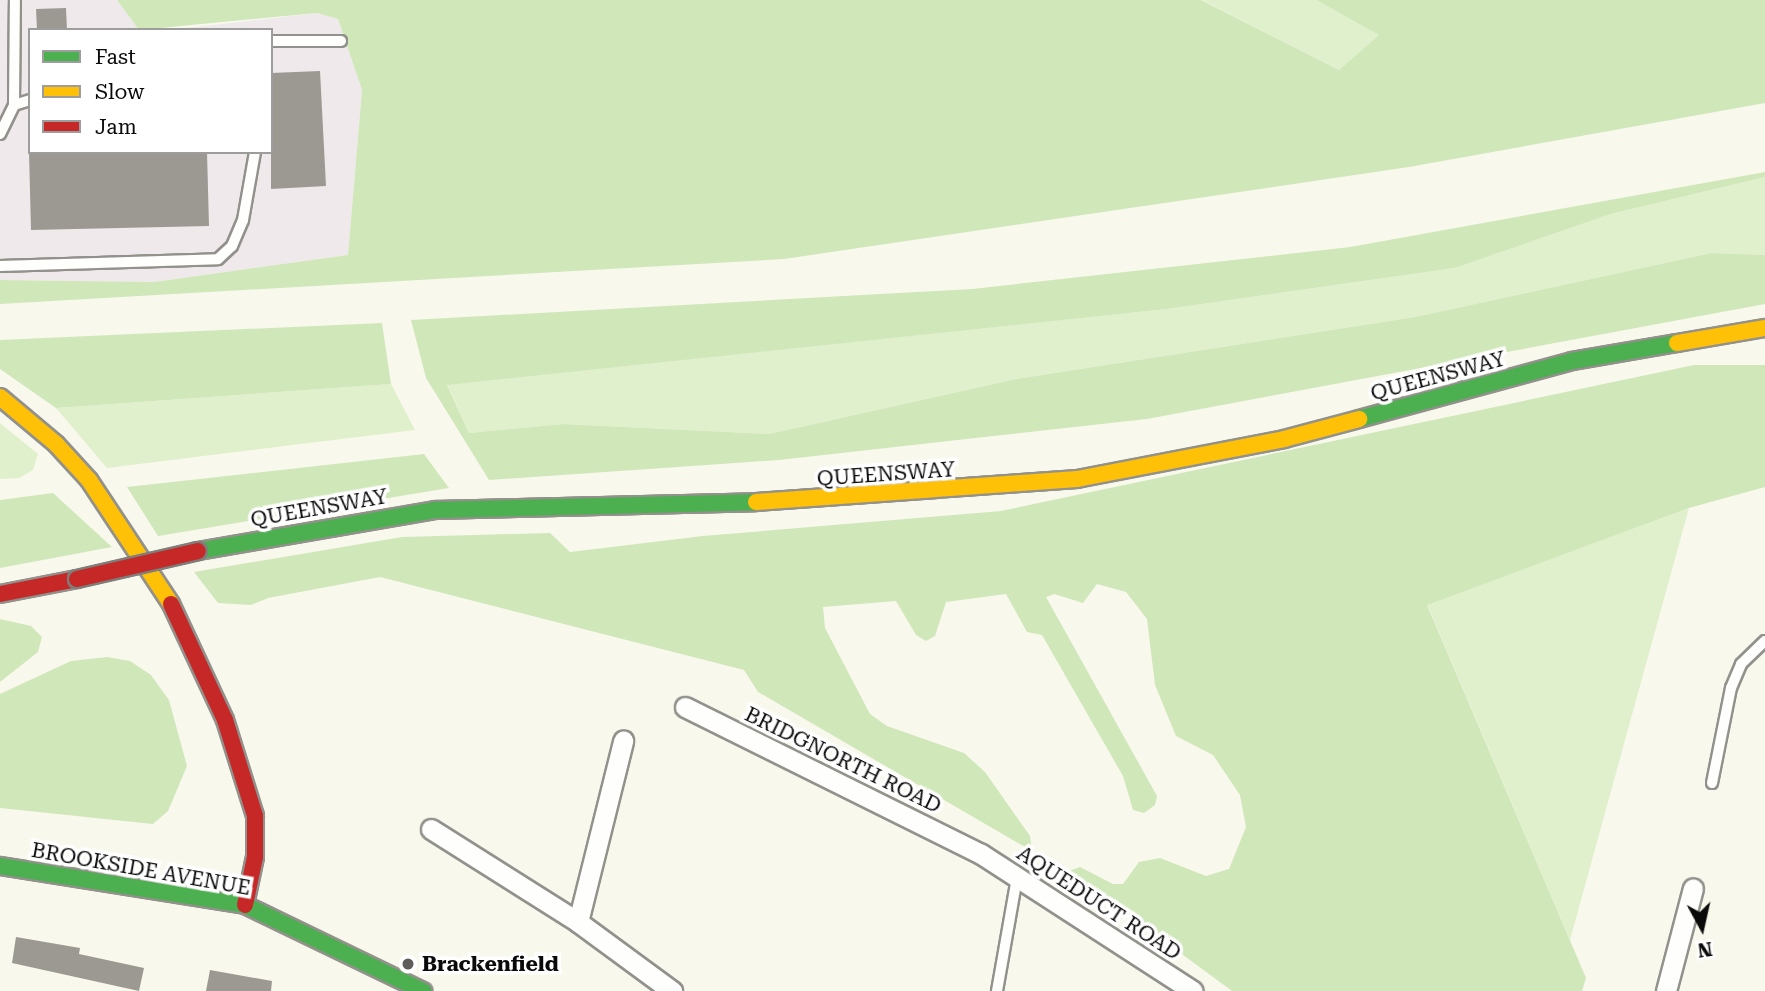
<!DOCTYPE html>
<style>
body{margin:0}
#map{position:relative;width:1765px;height:991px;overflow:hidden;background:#f9f8ed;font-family:"Roboto Serif",serif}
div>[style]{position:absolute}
.industrial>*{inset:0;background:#f0e9eb}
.green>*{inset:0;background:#e0f0cc}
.forest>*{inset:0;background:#d0e7ba}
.building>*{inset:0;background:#9c9993}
.roads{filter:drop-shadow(2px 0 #92918c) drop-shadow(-2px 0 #92918c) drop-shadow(0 2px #92918c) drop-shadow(0 -2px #92918c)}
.lane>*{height:10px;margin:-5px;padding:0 5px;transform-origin:5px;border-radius:5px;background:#fefefc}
.street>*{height:19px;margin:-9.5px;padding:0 9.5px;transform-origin:9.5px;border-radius:9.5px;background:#fefefc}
.fast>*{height:16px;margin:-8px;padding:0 8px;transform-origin:8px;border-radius:8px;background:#4caf50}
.slow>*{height:16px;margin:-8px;padding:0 8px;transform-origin:8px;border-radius:8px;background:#ffc107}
.jam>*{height:16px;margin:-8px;padding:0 8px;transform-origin:8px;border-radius:8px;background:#c62828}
.bridges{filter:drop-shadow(2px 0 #7f7e7a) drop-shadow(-2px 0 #7f7e7a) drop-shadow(0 2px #7f7e7a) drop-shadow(0 -2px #7f7e7a)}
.jam-bridge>*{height:16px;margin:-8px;padding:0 8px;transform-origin:8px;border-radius:8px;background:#c62828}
.dots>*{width:19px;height:19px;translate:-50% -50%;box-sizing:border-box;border:4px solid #fff;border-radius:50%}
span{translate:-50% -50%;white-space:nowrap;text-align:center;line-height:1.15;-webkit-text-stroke:7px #fff;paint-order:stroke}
.street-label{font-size:21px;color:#0a0a0a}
.poi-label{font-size:21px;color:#0a0a0a;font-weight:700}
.left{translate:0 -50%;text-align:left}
.legend{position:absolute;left:28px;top:28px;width:245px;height:126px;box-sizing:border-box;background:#fff;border:2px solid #9d9d9d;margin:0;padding:9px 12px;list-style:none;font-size:21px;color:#0a0a0a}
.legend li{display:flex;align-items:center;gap:14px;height:35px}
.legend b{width:35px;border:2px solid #9d9d9d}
.north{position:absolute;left:1667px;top:893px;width:70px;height:70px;-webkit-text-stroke:5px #fff;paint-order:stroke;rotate:172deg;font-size:19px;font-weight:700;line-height:28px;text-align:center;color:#0a0a0a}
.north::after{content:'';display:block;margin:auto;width:24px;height:32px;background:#0a0a0a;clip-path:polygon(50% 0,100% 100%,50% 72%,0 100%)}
</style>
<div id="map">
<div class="industrial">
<i style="clip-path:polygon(0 0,117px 0,139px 30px,30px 30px,30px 152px,271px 152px,271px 30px,170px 30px,317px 13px,338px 19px,362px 90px,348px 255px,154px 282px,0 280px)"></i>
</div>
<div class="green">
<i style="clip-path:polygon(1202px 0,1316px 0,1380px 35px,1339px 70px)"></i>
<i style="clip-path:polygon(1765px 177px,1765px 255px,1711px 253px,1415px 317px,1016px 379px,769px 434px,563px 424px,469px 433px,447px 384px,1167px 309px,1455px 268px,1611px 214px)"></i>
<i style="clip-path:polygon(391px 384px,415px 430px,107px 468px,56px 408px)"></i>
<i style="clip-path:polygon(0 423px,38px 454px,33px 470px,19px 478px,0 479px)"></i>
<i style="clip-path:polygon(1689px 508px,1570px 940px,1427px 604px)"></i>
</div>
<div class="forest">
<i style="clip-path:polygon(117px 0,1201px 0,1339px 70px,1379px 35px,1316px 0,1765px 0,1765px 103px,1409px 167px,784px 259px,0 304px,0 280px,154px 282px,348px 255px,362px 90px,338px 19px,317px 13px,139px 30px)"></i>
<i style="clip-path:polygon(1765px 172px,1765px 177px,1611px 214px,1455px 268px,1167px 309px,447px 385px,469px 433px,563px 424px,769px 434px,1016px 379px,1415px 317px,1711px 253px,1765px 255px,1765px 304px,1147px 419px,779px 460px,489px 480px,426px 378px,411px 320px,972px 289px,1350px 247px)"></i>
<i style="clip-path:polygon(382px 323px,391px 384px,56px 408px,0 369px,0 340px)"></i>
<i style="clip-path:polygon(1694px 365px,1765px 365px,1765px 487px,1689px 508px,1427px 605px,1586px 978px,1582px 991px,1232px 991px,1069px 871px,1080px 867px,1113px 884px,1123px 884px,1139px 862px,1160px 858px,1206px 876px,1229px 869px,1246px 827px,1240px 795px,1213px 755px,1176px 736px,1155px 685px,1147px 619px,1126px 592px,1097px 584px,1083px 603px,1054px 594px,1046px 597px,1157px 796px,1155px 805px,1144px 813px,1133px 810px,1123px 776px,1042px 635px,1027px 632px,1006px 594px,946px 602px,935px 636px,926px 641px,916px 635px,896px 601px,823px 607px,825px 628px,870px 714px,887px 726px,964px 753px,985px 772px,1030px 836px,1032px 851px,758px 692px,744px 670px,380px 577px,268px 598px,251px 605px,218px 603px,194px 572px,402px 537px,550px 533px,570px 552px,703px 536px,1001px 511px)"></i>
<i style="clip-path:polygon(424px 454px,449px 488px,158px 536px,127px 487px)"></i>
<i style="clip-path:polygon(53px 493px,112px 547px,0 568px,0 500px)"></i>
<i style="clip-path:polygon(0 619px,31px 626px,42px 637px,38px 652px,0 682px)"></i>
<i style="clip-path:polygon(107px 657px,130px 661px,151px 675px,169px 700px,187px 766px,168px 811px,153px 824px,0 808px,0 694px,71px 661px)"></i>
</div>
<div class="building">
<i style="clip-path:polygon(66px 8px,67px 30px,37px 30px,36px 9px)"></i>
<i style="clip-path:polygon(320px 71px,326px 186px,271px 189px,271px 73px)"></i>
<i style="clip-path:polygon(29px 152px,207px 152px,209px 226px,31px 230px)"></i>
<i style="clip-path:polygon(16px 937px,80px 948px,79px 954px,144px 968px,139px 991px,12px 963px)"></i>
<i style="clip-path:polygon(210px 970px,272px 981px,271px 991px,206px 991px)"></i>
</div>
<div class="roads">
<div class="lane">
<i style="left:271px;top:41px;width:70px"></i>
<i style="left:14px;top:105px;width:105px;rotate:-89.5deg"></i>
<i style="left:0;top:134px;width:32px;rotate:-64deg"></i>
<i style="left:14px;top:105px;width:17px;rotate:-17deg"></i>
<i style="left:0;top:266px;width:218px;rotate:-1.8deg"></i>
<i style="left:218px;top:259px;width:19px;rotate:-43deg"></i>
<i style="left:232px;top:246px;width:28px;rotate:-67deg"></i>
<i style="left:243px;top:220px;width:69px;rotate:-80deg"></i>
<i style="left:1712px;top:783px;width:97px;rotate:-78.7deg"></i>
<i style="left:1731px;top:688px;width:26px;rotate:-67deg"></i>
<i style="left:1741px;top:664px;width:33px;rotate:-44deg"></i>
<i style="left:997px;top:991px;width:115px;rotate:-80deg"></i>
</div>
<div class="street">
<i style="left:685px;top:707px;width:330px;rotate:26.4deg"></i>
<i style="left:981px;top:854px;width:252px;rotate:32.9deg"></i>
<i style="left:431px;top:829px;width:174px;rotate:32.3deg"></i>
<i style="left:578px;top:922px;width:117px;rotate:36.3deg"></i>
<i style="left:578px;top:922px;width:187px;rotate:-76deg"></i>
<i style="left:1666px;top:991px;width:106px;rotate:-75.3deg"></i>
</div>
<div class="fast">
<i style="left:1359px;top:419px;width:221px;rotate:-15.2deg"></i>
<i style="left:1572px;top:361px;width:107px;rotate:-9.7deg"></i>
<i style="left:198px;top:551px;width:241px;rotate:-9.8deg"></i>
<i style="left:435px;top:510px;width:321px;rotate:-1.4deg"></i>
<i style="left:0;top:866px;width:248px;rotate:9deg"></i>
<i style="left:245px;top:905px;width:198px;rotate:25.8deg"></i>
</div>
<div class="slow">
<i style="left:1677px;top:343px;width:89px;rotate:-9.7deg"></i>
<i style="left:0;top:397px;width:73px;rotate:40deg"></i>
<i style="left:56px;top:444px;width:49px;rotate:47.5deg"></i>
<i style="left:89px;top:480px;width:149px;rotate:56.5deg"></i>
<i style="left:756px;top:502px;width:322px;rotate:-4.1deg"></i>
<i style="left:1077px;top:479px;width:211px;rotate:-10.9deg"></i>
<i style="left:1284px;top:439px;width:78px;rotate:-14.9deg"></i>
</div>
<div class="jam">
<i style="left:0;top:594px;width:78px;rotate:-11deg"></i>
<i style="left:171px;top:604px;width:128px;rotate:65deg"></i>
<i style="left:225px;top:720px;width:101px;rotate:72.6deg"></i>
<i style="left:255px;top:816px;width:41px;rotate:90deg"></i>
<i style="left:255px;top:857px;width:49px;rotate:101.8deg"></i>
</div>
</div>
<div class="bridges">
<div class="jam-bridge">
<i style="left:77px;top:579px;width:124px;rotate:-13deg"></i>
</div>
</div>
<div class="dots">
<i style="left:408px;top:964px;background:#5e5d59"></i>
</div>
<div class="street-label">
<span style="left:1438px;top:376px;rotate:-15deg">QUEENSWAY</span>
<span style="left:886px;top:474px;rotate:-4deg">QUEENSWAY</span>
<span style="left:319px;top:508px;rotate:-10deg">QUEENSWAY</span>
<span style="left:843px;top:760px;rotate:26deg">BRIDGNORTH ROAD</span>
<span style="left:141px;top:869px;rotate:10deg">BROOKSIDE AVENUE</span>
<span style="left:1099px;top:903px;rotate:33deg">AQUEDUCT ROAD</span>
</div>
<div class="poi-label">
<span class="left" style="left:422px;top:964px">Brackenfield</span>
</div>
<ul class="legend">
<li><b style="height:9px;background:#4caf50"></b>Fast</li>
<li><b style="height:9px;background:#ffc107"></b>Slow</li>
<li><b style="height:9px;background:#c62828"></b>Jam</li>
</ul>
<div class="north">N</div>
</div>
